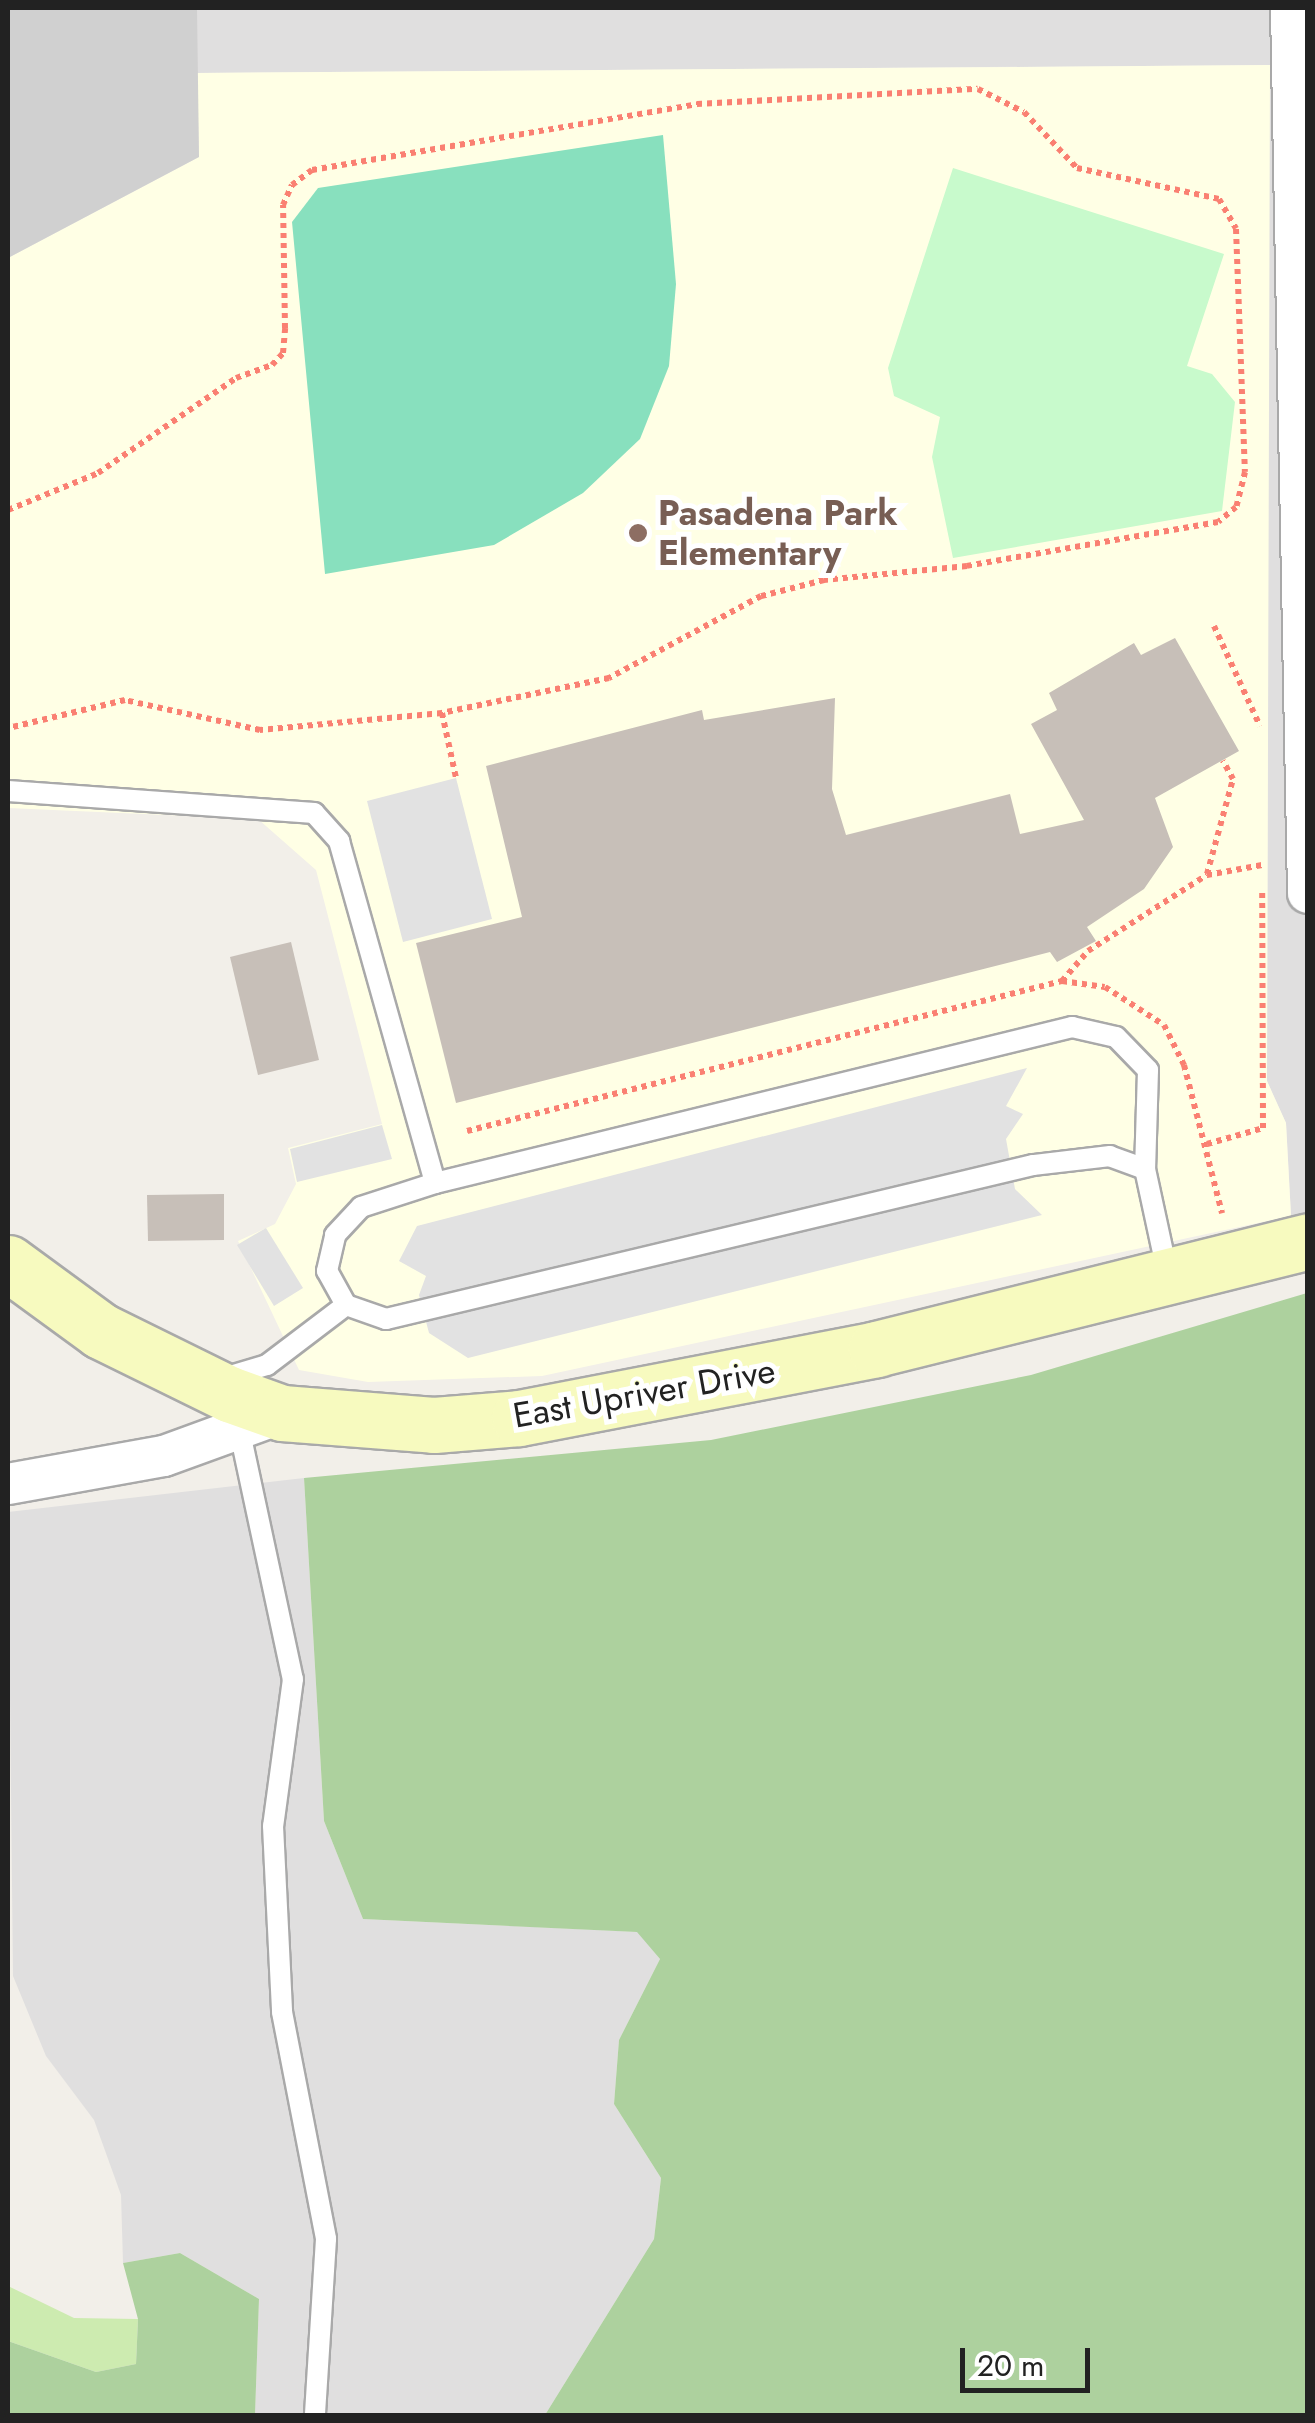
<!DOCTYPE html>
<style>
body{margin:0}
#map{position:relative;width:1315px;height:2423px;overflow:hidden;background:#f2efe9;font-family:Jost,sans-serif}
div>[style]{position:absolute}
.residential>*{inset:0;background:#e0dfdf}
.education>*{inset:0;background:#ffffe5}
.religious>*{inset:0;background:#d0d0d0}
.grass>*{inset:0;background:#cdebb0}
.forest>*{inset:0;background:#add19e}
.park>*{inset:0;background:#c8facc}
.pitch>*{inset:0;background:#88e0be}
.parking>*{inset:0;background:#e2e2e2}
.building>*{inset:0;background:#c7bfb8}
.path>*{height:6px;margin-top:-3px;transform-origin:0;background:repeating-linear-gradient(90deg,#fa8072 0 5px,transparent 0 10px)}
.roads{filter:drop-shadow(2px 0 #a9a9a9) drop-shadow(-2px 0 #a9a9a9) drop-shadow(0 2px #a9a9a9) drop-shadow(0 -2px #a9a9a9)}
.lane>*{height:20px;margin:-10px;padding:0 10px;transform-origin:10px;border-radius:10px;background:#fff}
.street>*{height:40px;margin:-20px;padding:0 20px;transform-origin:20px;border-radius:20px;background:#fff}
.secondary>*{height:55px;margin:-27.5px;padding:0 27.5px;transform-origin:27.5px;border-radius:27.5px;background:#f7fabf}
.dots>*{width:28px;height:28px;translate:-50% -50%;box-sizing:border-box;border:5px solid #fff;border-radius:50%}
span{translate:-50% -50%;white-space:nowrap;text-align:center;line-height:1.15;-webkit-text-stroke:10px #fff;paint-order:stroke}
.education-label{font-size:35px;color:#785e54;font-weight:700}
.left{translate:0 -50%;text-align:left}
.street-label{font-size:35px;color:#222}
.frame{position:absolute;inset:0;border:10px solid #222;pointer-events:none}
.scale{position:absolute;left:960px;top:2348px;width:130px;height:45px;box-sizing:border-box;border:5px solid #222;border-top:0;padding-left:12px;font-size:30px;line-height:35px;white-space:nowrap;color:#222;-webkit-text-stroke:8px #fff;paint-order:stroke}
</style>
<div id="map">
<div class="residential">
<i style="clip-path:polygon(197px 8px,1307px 8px,1307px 1212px,1291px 1216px,1286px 1123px,1267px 1081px,1269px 65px,197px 73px)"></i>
<i style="clip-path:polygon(304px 1478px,324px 1821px,363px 1919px,638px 1932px,660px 1959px,619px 2040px,614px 2104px,661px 2178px,654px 2239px,545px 2415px,255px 2415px,259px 2299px,180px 2253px,123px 2263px,121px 2195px,94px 2120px,46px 2056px,13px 1976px,8px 1512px)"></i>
</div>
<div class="education">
<i style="clip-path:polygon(1270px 65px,1267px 1081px,1286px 1123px,1291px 1216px,542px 1376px,368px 1382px,299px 1370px,238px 1241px,275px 1224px,296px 1184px,288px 1148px,382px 1124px,316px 870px,258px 819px,8px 808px,8px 258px,199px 157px,197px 73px)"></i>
</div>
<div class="religious">
<i style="clip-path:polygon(8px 8px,197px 8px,199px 157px,8px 258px)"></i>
</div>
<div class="grass">
<i style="clip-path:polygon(8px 2286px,74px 2318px,138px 2319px,136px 2364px,96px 2372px,8px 2341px)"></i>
</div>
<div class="forest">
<i style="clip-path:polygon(1307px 1293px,1307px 2415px,545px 2415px,654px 2239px,661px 2178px,614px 2104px,619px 2040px,660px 1959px,637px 1932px,363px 1919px,324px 1821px,304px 1478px,711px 1440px,1031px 1375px)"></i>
<i style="clip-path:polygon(180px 2253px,259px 2299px,255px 2415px,8px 2415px,8px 2341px,96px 2372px,136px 2364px,138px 2319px,123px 2263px)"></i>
</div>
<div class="park">
<i style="clip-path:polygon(953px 168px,1224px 254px,1187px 366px,1212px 374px,1235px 402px,1222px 511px,953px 558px,932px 457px,940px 417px,894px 396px,888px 368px)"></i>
</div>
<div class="pitch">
<i style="clip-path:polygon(663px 135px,676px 284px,669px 366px,640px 439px,583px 493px,494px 545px,325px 574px,292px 222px,318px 188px)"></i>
</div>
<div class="parking">
<i style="clip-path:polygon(456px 778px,492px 919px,403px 942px,367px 801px)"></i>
<i style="clip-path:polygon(1027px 1068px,1006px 1106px,1023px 1114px,1006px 1139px,1015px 1189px,1042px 1215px,468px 1358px,429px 1333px,419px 1295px,426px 1276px,399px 1261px,417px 1226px)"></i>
<i style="clip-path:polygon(382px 1125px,392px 1159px,297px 1182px,290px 1149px)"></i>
<i style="clip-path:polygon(266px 1228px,303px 1288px,274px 1306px,237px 1245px)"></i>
</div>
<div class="building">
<i style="clip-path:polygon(1175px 638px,1239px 751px,1155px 798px,1173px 847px,1144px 889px,1087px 927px,1096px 941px,1057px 962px,1050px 952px,456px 1103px,416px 943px,522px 917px,486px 766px,702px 710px,704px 720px,835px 698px,832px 789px,846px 835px,1010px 794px,1020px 834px,1084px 820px,1031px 724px,1057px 710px,1049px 693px,1134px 643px,1141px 655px)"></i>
<i style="clip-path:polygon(291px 942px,319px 1060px,258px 1075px,230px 957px)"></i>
<i style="clip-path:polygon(224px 1194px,224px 1240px,148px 1241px,147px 1195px)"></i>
</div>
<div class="path">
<i style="left:8px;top:510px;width:97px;rotate:-22.3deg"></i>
<i style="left:98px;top:473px;width:168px;rotate:-34.5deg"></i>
<i style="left:236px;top:378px;width:38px;rotate:-20deg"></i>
<i style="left:272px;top:365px;width:16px;rotate:-47deg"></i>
<i style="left:283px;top:353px;width:25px;rotate:-85deg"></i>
<i style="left:285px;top:328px;width:123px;rotate:-90.9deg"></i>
<i style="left:283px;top:205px;width:22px;rotate:-66deg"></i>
<i style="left:292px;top:185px;width:25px;rotate:-37deg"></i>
<i style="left:312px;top:170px;width:391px;rotate:-9.7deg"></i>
<i style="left:697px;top:104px;width:281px;rotate:-3.1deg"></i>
<i style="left:978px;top:89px;width:51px;rotate:26.6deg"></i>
<i style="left:1024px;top:112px;width:77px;rotate:46.6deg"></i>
<i style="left:1077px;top:168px;width:145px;rotate:12.3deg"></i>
<i style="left:1219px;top:199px;width:34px;rotate:60deg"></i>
<i style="left:1236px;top:229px;width:243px;rotate:87.9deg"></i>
<i style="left:1245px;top:472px;width:36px;rotate:104deg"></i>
<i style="left:1236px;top:507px;width:23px;rotate:140deg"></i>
<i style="left:1218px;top:522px;width:255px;rotate:170.1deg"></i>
<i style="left:967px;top:566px;width:144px;rotate:174.4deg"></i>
<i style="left:824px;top:580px;width:65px;rotate:165.7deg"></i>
<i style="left:761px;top:596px;width:173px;rotate:151.7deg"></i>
<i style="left:609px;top:678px;width:171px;rotate:168.2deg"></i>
<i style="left:442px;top:713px;width:183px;rotate:174.7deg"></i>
<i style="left:260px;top:730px;width:138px;rotate:-167.5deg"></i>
<i style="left:125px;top:700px;width:120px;rotate:166.5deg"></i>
<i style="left:1214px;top:626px;width:110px;rotate:65.3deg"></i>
<i style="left:442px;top:713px;width:66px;rotate:77.8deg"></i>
<i style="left:1207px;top:874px;width:98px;rotate:-74.7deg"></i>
<i style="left:1233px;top:779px;width:21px;rotate:-119deg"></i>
<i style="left:1062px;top:981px;width:40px;rotate:-49deg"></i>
<i style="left:1088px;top:951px;width:141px;rotate:-32.6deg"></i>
<i style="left:1207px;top:875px;width:56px;rotate:-10.3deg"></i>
<i style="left:467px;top:1131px;width:614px;rotate:-14.15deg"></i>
<i style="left:1062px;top:981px;width:43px;rotate:7.9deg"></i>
<i style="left:1105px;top:987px;width:70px;rotate:32.8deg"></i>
<i style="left:1164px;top:1025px;width:45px;rotate:63.4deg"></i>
<i style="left:1184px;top:1065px;width:153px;rotate:75.6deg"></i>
<i style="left:1207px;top:1144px;width:58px;rotate:-15.9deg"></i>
<i style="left:1263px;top:1128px;width:239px;rotate:-90.2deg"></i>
</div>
<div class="roads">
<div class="lane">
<i style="left:8px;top:791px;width:307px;rotate:4.1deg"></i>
<i style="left:314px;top:813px;width:38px;rotate:48deg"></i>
<i style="left:339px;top:841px;width:355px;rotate:74.3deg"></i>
<i style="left:1145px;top:1169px;width:37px;rotate:-160deg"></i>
<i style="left:1110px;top:1156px;width:78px;rotate:173.3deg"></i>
<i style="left:1033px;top:1165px;width:665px;rotate:166.61deg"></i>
<i style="left:386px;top:1319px;width:42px;rotate:-160.7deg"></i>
<i style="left:346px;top:1305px;width:39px;rotate:-119deg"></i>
<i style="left:327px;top:1271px;width:37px;rotate:-77deg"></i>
<i style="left:335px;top:1235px;width:38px;rotate:-47deg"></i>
<i style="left:361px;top:1207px;width:78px;rotate:-18deg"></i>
<i style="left:435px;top:1183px;width:656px;rotate:-13.76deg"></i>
<i style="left:1072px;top:1027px;width:45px;rotate:12.8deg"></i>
<i style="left:1116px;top:1037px;width:46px;rotate:45.9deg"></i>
<i style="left:1148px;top:1070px;width:99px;rotate:91.7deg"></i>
<i style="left:1145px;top:1169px;width:108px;rotate:77.8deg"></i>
<i style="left:220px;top:1379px;width:49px;rotate:-16.6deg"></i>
<i style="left:267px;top:1365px;width:99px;rotate:-37.2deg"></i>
<i style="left:239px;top:1428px;width:257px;rotate:77.9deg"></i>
<i style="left:293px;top:1679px;width:148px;rotate:97.7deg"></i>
<i style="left:273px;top:1826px;width:186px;rotate:87.2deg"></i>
<i style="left:282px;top:2012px;width:231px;rotate:79deg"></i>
<i style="left:326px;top:2239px;width:177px;rotate:93.6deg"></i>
</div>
<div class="street">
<i style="left:1291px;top:8px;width:885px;rotate:88.9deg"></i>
<i style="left:8px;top:1484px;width:158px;rotate:-10.2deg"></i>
<i style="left:164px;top:1456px;width:126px;rotate:-20deg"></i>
</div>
<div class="secondary">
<i style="left:8px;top:1263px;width:115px;rotate:36.2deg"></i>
<i style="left:101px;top:1331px;width:143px;rotate:26.2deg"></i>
<i style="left:229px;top:1394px;width:56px;rotate:19.7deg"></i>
<i style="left:282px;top:1413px;width:152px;rotate:4.5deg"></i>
<i style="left:434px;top:1425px;width:85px;rotate:-4.7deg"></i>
<i style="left:519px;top:1418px;width:364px;rotate:-10.9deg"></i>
<i style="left:876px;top:1349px;width:445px;rotate:-14deg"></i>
</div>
</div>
<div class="dots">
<i style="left:638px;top:533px;background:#8d6e63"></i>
</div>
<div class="education-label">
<span class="left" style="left:658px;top:533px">Pasadena Park<br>Elementary</span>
</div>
<div class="street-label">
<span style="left:644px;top:1393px;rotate:-10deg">East Upriver Drive</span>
</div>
<div class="frame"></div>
<div class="scale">20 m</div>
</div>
